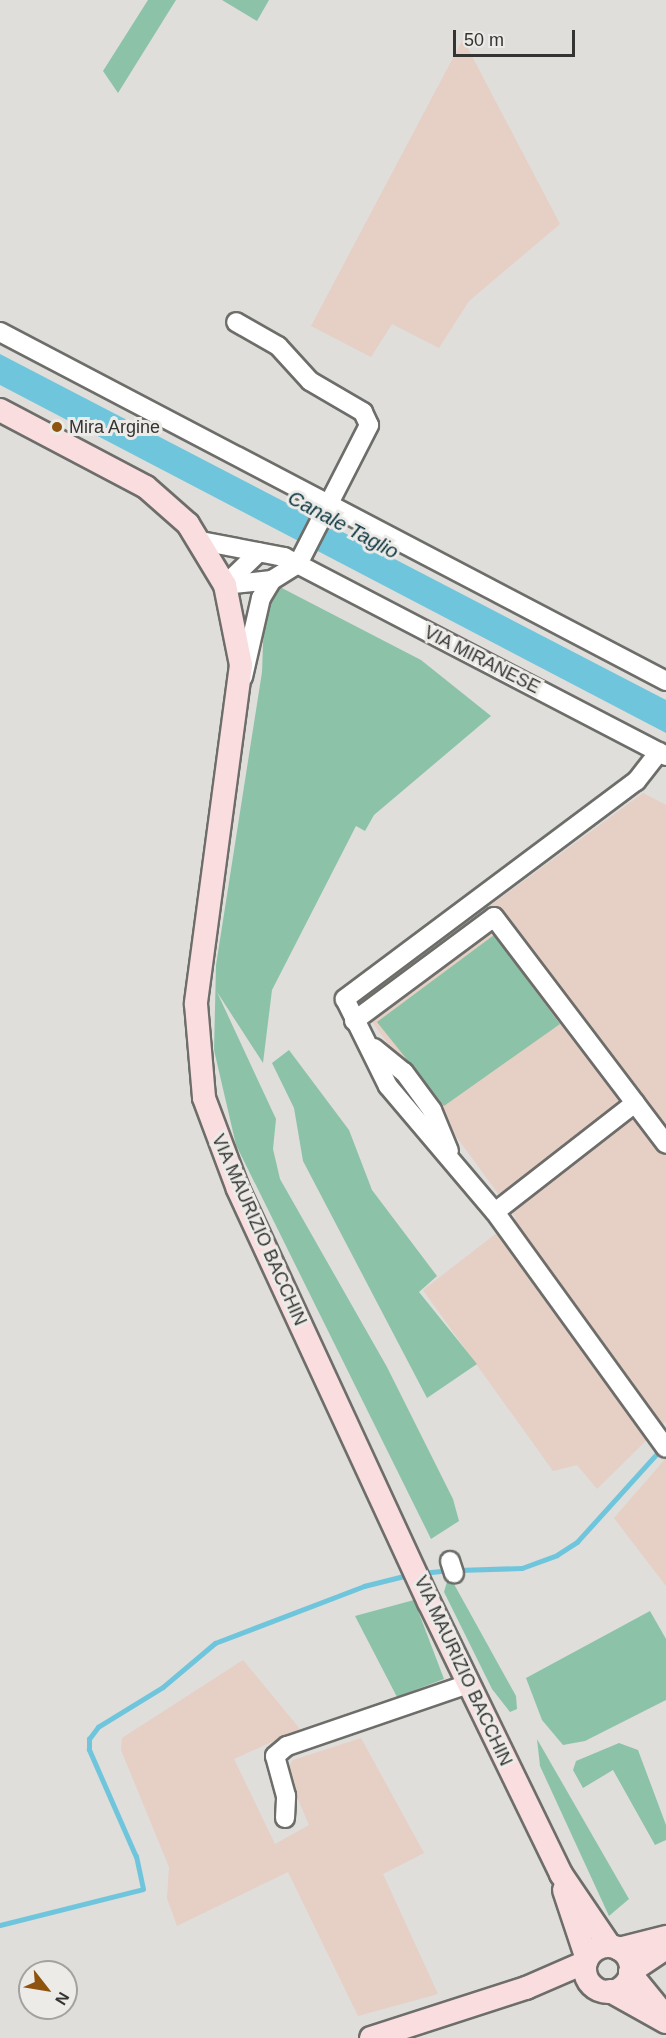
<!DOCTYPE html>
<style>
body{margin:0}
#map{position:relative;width:666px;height:2038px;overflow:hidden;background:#dfdedb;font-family:Arial,sans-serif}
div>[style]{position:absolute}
.industrial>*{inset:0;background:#e6cfc4}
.green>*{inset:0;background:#8cc3a8}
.water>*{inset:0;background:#6fc6dc}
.stream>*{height:4.5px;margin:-2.25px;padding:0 2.25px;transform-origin:2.25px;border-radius:2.25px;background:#6fc6dc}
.roads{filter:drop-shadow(2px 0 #6d6d6a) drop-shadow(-2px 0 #6d6d6a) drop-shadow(0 2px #6d6d6a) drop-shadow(0 -2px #6d6d6a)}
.minor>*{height:18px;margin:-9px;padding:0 9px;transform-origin:9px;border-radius:9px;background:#fff}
.major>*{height:22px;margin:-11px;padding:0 11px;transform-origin:11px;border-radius:11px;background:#fadddf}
.major>.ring{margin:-11px;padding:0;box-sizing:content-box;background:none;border:22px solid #fadddf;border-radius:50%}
.dots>*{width:16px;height:16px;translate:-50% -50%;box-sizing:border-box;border:3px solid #ecebe8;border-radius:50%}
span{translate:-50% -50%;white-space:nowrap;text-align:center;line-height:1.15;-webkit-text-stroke:6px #ecebe8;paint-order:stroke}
.poi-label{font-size:18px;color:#343433}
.left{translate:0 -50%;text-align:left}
.street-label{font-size:18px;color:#343433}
.water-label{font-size:20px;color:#0b353f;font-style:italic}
.north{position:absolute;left:18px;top:1960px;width:60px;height:60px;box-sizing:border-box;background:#ecebe8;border:2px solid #a2a2a0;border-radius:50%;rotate:121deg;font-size:16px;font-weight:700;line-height:24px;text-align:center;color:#343433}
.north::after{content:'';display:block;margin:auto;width:21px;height:27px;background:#8e540f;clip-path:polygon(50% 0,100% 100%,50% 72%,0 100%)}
.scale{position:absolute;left:453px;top:30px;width:122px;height:27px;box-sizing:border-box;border:3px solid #343433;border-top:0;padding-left:8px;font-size:18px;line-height:21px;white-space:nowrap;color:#343433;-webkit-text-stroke:4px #ecebe8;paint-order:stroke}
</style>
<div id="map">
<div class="industrial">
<i style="clip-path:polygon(463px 39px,560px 224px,469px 301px,439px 348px,392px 324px,371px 357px,311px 326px)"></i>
<i style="clip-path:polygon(643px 793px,666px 805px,666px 1421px,597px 1489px,577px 1465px,553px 1471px,423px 1290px,516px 1218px,358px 1003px)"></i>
<i style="clip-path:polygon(666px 1458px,666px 1586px,614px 1518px)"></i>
<i style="clip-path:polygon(243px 1660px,300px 1729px,234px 1759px,275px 1844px,309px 1825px,286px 1771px,293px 1760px,361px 1738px,424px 1853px,383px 1874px,438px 1994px,358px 2016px,288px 1872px,177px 1926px,167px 1898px,169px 1867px,121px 1750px,122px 1738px)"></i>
</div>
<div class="green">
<i style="clip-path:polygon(148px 0,176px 0,118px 93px,103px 71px)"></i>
<i style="clip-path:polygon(222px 0,269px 0,257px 21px)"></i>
<i style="clip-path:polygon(278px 586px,421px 660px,491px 716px,374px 815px,365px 831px,356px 826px,272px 990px,263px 1063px,217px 992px,276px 1119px,273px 1149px,280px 1179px,387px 1367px,453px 1499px,459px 1521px,431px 1539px,236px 1145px,214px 1050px,216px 965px,262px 672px,264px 618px)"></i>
<i style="clip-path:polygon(494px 935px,560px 1024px,444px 1106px,377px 1022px)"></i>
<i style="clip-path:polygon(289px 1050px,349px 1130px,372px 1190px,437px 1276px,419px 1292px,477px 1364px,427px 1398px,303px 1161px,294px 1108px,272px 1063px)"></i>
<i style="clip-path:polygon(449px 1575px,516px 1696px,517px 1709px,510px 1712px,492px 1689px,444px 1592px)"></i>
<i style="clip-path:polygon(414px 1600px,444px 1679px,397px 1697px,355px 1616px)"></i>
<i style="clip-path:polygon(650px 1611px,666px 1639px,666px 1700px,585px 1741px,563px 1745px,542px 1720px,526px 1678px)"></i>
<i style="clip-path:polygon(537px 1739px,629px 1899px,609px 1916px,540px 1766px)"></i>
<i style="clip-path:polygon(619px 1743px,638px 1750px,666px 1825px,666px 1840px,655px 1845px,613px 1770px,583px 1788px,573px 1770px,576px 1761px)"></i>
</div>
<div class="water">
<i style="clip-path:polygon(0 354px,666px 700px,666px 733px,0 385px)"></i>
</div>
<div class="stream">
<i style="left:458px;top:1570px;width:64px;rotate:-1.8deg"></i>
<i style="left:522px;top:1568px;width:37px;rotate:-20deg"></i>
<i style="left:557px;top:1555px;width:24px;rotate:-33deg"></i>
<i style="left:577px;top:1542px;width:127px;rotate:-47.9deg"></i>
<i style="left:422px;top:1573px;width:28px;rotate:-6deg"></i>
<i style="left:0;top:1925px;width:147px;rotate:-14.1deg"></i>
<i style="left:143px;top:1889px;width:33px;rotate:-102deg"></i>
<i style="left:136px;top:1857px;width:117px;rotate:-113.7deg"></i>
<i style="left:89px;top:1750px;width:11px;rotate:-90deg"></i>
<i style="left:89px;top:1739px;width:15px;rotate:-53deg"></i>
<i style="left:98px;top:1727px;width:76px;rotate:-31.6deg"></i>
<i style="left:163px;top:1687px;width:68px;rotate:-40.2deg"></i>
<i style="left:215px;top:1643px;width:160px;rotate:-20.9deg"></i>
<i style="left:364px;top:1586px;width:45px;rotate:-14deg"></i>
</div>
<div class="roads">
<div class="minor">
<i style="left:0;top:332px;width:752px;rotate:27.66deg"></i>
<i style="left:201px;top:541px;width:85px;rotate:10.9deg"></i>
<i style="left:284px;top:557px;width:431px;rotate:27.5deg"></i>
<i style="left:225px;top:585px;width:47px;rotate:-6.1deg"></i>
<i style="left:272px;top:580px;width:31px;rotate:-32deg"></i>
<i style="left:298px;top:564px;width:156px;rotate:-62.9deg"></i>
<i style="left:369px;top:425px;width:14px;rotate:-115deg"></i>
<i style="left:363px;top:412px;width:61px;rotate:-149.7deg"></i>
<i style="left:310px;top:381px;width:47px;rotate:-132.4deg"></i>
<i style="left:278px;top:346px;width:48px;rotate:-150.3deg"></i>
<i style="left:225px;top:585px;width:47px;rotate:-44.1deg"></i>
<i style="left:243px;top:677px;width:81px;rotate:-77.2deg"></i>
<i style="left:261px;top:598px;width:21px;rotate:-59deg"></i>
<i style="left:659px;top:752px;width:37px;rotate:128deg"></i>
<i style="left:636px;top:781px;width:364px;rotate:143.2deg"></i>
<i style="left:345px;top:999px;width:97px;rotate:63.7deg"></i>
<i style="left:388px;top:1086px;width:165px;rotate:49.7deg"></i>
<i style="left:495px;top:1212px;width:291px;rotate:54.1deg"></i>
<i style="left:354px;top:1021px;width:174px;rotate:-36.6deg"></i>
<i style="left:494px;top:917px;width:233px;rotate:52.8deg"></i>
<i style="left:635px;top:1103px;width:177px;rotate:142.1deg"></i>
<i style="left:374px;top:1048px;width:38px;rotate:39deg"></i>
<i style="left:404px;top:1072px;width:47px;rotate:53.6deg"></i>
<i style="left:432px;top:1110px;width:44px;rotate:67.5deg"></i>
<i style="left:635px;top:1103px;width:51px;rotate:52.9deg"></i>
<i style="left:450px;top:1561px;width:13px;rotate:72deg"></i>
<i style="left:285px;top:1818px;width:22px;rotate:-87deg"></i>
<i style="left:286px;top:1796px;width:41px;rotate:-105.4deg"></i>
<i style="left:275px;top:1756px;width:16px;rotate:-40deg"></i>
<i style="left:287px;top:1746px;width:191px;rotate:-18.9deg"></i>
</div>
<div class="major">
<i style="left:0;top:410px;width:165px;rotate:27.8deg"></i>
<i style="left:146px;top:487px;width:56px;rotate:41.4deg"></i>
<i style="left:188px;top:524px;width:71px;rotate:58.8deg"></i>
<i style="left:225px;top:585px;width:82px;rotate:78.7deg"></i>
<i style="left:241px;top:665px;width:342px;rotate:97.6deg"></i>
<i style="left:196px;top:1004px;width:94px;rotate:85.1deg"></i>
<i style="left:204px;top:1098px;width:97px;rotate:69.5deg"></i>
<i style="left:238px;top:1189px;width:455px;rotate:65.2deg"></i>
<i style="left:429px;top:1602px;width:302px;rotate:64.1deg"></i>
<i style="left:561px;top:1874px;width:87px;rotate:55.8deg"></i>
<i style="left:564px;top:1890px;width:73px;rotate:71.6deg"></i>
<i class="ring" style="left:585px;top:1946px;width:24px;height:24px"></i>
<i style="left:619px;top:1949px;width:49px;rotate:-14.3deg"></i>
<i style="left:630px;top:1972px;width:43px;rotate:-33.7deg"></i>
<i style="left:630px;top:1973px;width:57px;rotate:50.7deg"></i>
<i style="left:610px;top:1991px;width:64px;rotate:29deg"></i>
<i style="left:371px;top:2038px;width:163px;rotate:-17.9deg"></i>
<i style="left:526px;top:1988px;width:65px;rotate:-23.4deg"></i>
</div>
</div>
<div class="dots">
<i style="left:57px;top:427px;background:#8e540f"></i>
</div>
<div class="poi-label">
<span class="left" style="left:69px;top:427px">Mira Argine</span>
</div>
<div class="street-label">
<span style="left:482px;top:660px;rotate:27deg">VIA MIRANESE</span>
<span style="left:259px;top:1230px;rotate:66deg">VIA MAURIZIO BACCHIN</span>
<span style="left:463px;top:1671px;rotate:65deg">VIA MAURIZIO BACCHIN</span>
</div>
<div class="water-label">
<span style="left:343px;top:525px;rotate:28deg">Canale Taglio</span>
</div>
<div class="north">N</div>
<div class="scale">50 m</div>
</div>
